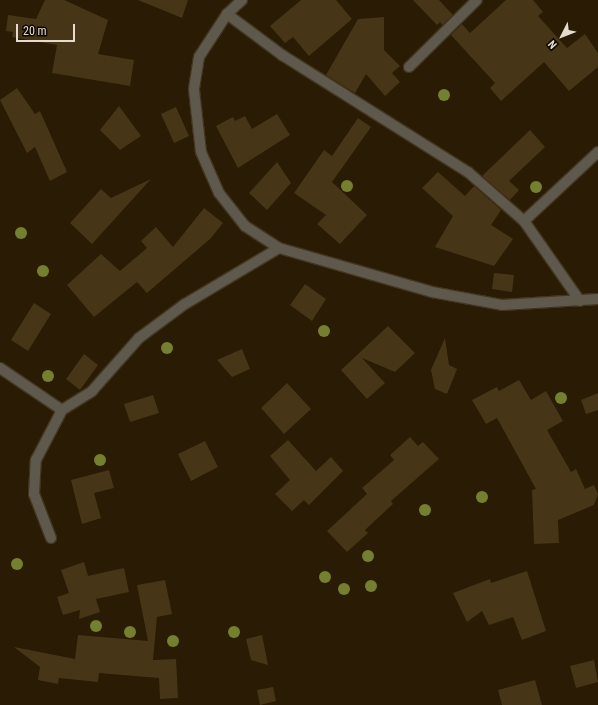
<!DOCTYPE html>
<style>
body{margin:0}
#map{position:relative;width:598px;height:705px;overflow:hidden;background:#291b04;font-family:"Roboto Condensed",sans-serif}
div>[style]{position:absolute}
.building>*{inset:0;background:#473517}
.roads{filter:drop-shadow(1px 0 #433620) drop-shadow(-1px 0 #433620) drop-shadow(0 1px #433620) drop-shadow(0 -1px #433620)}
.lane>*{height:10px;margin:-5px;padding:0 5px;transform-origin:5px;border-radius:5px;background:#5f584d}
.street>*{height:10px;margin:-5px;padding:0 5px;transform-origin:5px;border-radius:5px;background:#5f584d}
.trees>*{width:12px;height:12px;margin:-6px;border-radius:50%;background:#74802f}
span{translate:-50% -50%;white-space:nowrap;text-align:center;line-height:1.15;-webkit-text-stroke:3px #0d0701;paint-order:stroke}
.north{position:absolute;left:542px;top:16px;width:40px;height:40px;-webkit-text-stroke:3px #0d0701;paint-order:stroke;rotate:228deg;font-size:11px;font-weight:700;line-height:16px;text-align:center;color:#e6dcce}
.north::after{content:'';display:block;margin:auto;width:14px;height:18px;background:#e6dcce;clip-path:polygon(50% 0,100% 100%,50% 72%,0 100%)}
.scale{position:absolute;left:16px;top:24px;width:59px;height:18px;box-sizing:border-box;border:2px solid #e6dcce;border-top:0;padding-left:5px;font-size:12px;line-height:14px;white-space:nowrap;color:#e6dcce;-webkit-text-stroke:3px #0d0701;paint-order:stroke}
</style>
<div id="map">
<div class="building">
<i style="clip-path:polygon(45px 0,64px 0,108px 20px,98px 54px,134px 60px,130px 86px,52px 73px,57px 45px,12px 37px,13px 32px,6px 31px,8px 15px,36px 19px)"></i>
<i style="clip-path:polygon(138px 0,188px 0,182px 18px)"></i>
<i style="clip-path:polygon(301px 0,336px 0,352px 19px,309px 56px,293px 37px,285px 43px,270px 26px)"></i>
<i style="clip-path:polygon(413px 0,439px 0,453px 15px,442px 25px,440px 22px,437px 25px)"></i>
<i style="clip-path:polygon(506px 0,533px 0,543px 12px,538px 16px,567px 48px,585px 34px,598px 53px,598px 67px,569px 91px,544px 62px,501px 101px,490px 88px,495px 83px,451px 35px,462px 24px,470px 33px)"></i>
<i style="clip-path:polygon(384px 17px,384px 50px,400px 66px,392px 73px,400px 82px,385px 96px,366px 74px,355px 93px,326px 75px,358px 19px)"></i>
<i style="clip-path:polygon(17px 88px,35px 114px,40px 111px,67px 172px,50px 181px,35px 147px,27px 153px,0 100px)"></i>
<i style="clip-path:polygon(119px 106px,141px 136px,120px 150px,100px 130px)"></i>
<i style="clip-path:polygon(176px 107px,189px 136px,174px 143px,161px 114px)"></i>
<i style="clip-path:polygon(277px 114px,290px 135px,238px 168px,216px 126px,233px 117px,235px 121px,245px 116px,252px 129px)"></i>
<i style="clip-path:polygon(358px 118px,371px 127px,332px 182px,367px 215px,340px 244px,317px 224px,326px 215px,294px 193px,324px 150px,332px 156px)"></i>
<i style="clip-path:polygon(530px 130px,545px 147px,509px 181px,519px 190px,510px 200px,482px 176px)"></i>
<i style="clip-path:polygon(277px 162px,291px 183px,267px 210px,249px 193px)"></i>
<i style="clip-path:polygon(438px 172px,465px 196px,474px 186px,501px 210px,491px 225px,513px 239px,494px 266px,435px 247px,453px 216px,422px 188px)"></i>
<i style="clip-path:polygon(151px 179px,92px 244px,70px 223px,101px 189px,111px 198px)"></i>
<i style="clip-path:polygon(204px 208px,223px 223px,210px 239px,147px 293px,137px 282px,94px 317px,67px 285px,101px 254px,120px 271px,147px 248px,141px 241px,156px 227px,173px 247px)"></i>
<i style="clip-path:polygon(494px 273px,514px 275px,512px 292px,492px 289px)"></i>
<i style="clip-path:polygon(305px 284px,326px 299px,312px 321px,290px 305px)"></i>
<i style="clip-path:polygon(34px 303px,51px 314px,28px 351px,11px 340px)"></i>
<i style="clip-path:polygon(388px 326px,415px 353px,395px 372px,362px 358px,385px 383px,367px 399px,341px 370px)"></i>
<i style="clip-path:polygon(445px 338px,449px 365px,457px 369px,447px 394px,435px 389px,431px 370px)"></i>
<i style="clip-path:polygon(242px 349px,250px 369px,232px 377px,217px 360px)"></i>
<i style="clip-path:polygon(84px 354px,98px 365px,80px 390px,66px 379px)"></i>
<i style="clip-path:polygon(519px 380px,531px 400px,546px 391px,563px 421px,547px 430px,571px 472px,576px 469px,585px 489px,594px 485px,598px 494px,594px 505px,558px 520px,559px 543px,534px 544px,532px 490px,536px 489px,497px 418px,486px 424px,472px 400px,497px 387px,499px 391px)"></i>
<i style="clip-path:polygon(287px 383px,311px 409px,284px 434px,261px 408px)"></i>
<i style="clip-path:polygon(598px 393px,598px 410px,586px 414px,581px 400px)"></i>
<i style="clip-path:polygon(153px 395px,159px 413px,130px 422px,124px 404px)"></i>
<i style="clip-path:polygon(410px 437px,418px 446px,423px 442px,439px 459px,391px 501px,393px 504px,365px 530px,368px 533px,347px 552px,327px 531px,367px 494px,362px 488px,394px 460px,390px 455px)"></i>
<i style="clip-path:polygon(288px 440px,316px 471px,331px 457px,343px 471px,309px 505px,304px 500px,292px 511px,275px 494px,290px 480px,270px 456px)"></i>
<i style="clip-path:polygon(205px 441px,218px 467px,191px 481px,178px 454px)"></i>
<i style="clip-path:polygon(109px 470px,114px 488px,94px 493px,101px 518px,82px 524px,71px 480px)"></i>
<i style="clip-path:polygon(84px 562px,88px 576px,124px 568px,129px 592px,96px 599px,100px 612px,79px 619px,80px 610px,63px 615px,57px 597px,69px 593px,61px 570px)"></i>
<i style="clip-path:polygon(527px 571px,546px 631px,522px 640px,513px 617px,489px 625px,482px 611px,467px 622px,453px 593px,490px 579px,491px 583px)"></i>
<i style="clip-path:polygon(165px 580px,172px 614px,157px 617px,153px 660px,176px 659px,178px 698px,160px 699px,159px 678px,99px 673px,98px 682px,59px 678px,58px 684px,38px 680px,40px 667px,14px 647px,75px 659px,78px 635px,148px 641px,137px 585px)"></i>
<i style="clip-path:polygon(262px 635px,268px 665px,251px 660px,246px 639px)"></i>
<i style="clip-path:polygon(594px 660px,598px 682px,576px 688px,570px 666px)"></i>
<i style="clip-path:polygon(535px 680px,542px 705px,502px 705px,498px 690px)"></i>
<i style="clip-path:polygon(273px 687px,276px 701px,260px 705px,257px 690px)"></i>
</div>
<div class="roads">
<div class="lane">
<i style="left:227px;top:14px;width:69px;rotate:36.7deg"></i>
<i style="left:282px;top:55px;width:220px;rotate:32.2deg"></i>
<i style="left:468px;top:172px;width:74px;rotate:41.2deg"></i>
<i style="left:409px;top:67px;width:95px;rotate:-44.6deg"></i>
<i style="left:0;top:368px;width:75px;rotate:34.1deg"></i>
<i style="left:51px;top:538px;width:47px;rotate:-111.1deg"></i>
<i style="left:34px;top:494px;width:34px;rotate:-87deg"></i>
<i style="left:36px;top:460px;width:56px;rotate:-62.5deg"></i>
<i style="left:62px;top:410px;width:36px;rotate:-32deg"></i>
<i style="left:92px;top:391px;width:71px;rotate:-48.4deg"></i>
</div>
<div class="street">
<i style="left:242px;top:0;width:21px;rotate:137deg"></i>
<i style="left:227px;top:14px;width:51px;rotate:123.1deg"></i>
<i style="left:199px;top:57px;width:33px;rotate:99deg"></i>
<i style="left:194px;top:90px;width:62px;rotate:83.6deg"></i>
<i style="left:201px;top:152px;width:45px;rotate:66.3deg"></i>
<i style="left:219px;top:193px;width:42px;rotate:51.8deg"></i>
<i style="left:245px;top:226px;width:40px;rotate:32.9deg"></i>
<i style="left:279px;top:248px;width:159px;rotate:16deg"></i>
<i style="left:432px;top:292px;width:71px;rotate:10.5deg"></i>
<i style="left:502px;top:305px;width:96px;rotate:-3.6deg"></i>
<i style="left:580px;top:301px;width:98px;rotate:-125deg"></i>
<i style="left:524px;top:221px;width:101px;rotate:-43deg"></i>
<i style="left:139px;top:338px;width:57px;rotate:-36.5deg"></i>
<i style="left:185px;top:304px;width:109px;rotate:-30.8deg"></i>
</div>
</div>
<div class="trees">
<i style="left:444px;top:95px"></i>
<i style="left:347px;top:186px"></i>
<i style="left:536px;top:187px"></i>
<i style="left:21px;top:233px"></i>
<i style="left:43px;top:271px"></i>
<i style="left:324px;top:331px"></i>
<i style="left:167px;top:348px"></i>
<i style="left:48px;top:376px"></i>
<i style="left:561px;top:398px"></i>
<i style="left:100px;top:460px"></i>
<i style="left:482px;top:497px"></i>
<i style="left:425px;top:510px"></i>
<i style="left:368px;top:556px"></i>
<i style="left:17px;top:564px"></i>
<i style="left:325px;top:577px"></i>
<i style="left:371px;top:586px"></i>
<i style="left:344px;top:589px"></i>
<i style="left:96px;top:626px"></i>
<i style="left:130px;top:632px"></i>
<i style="left:234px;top:632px"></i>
<i style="left:173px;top:641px"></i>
</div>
<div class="north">N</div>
<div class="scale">20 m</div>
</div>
